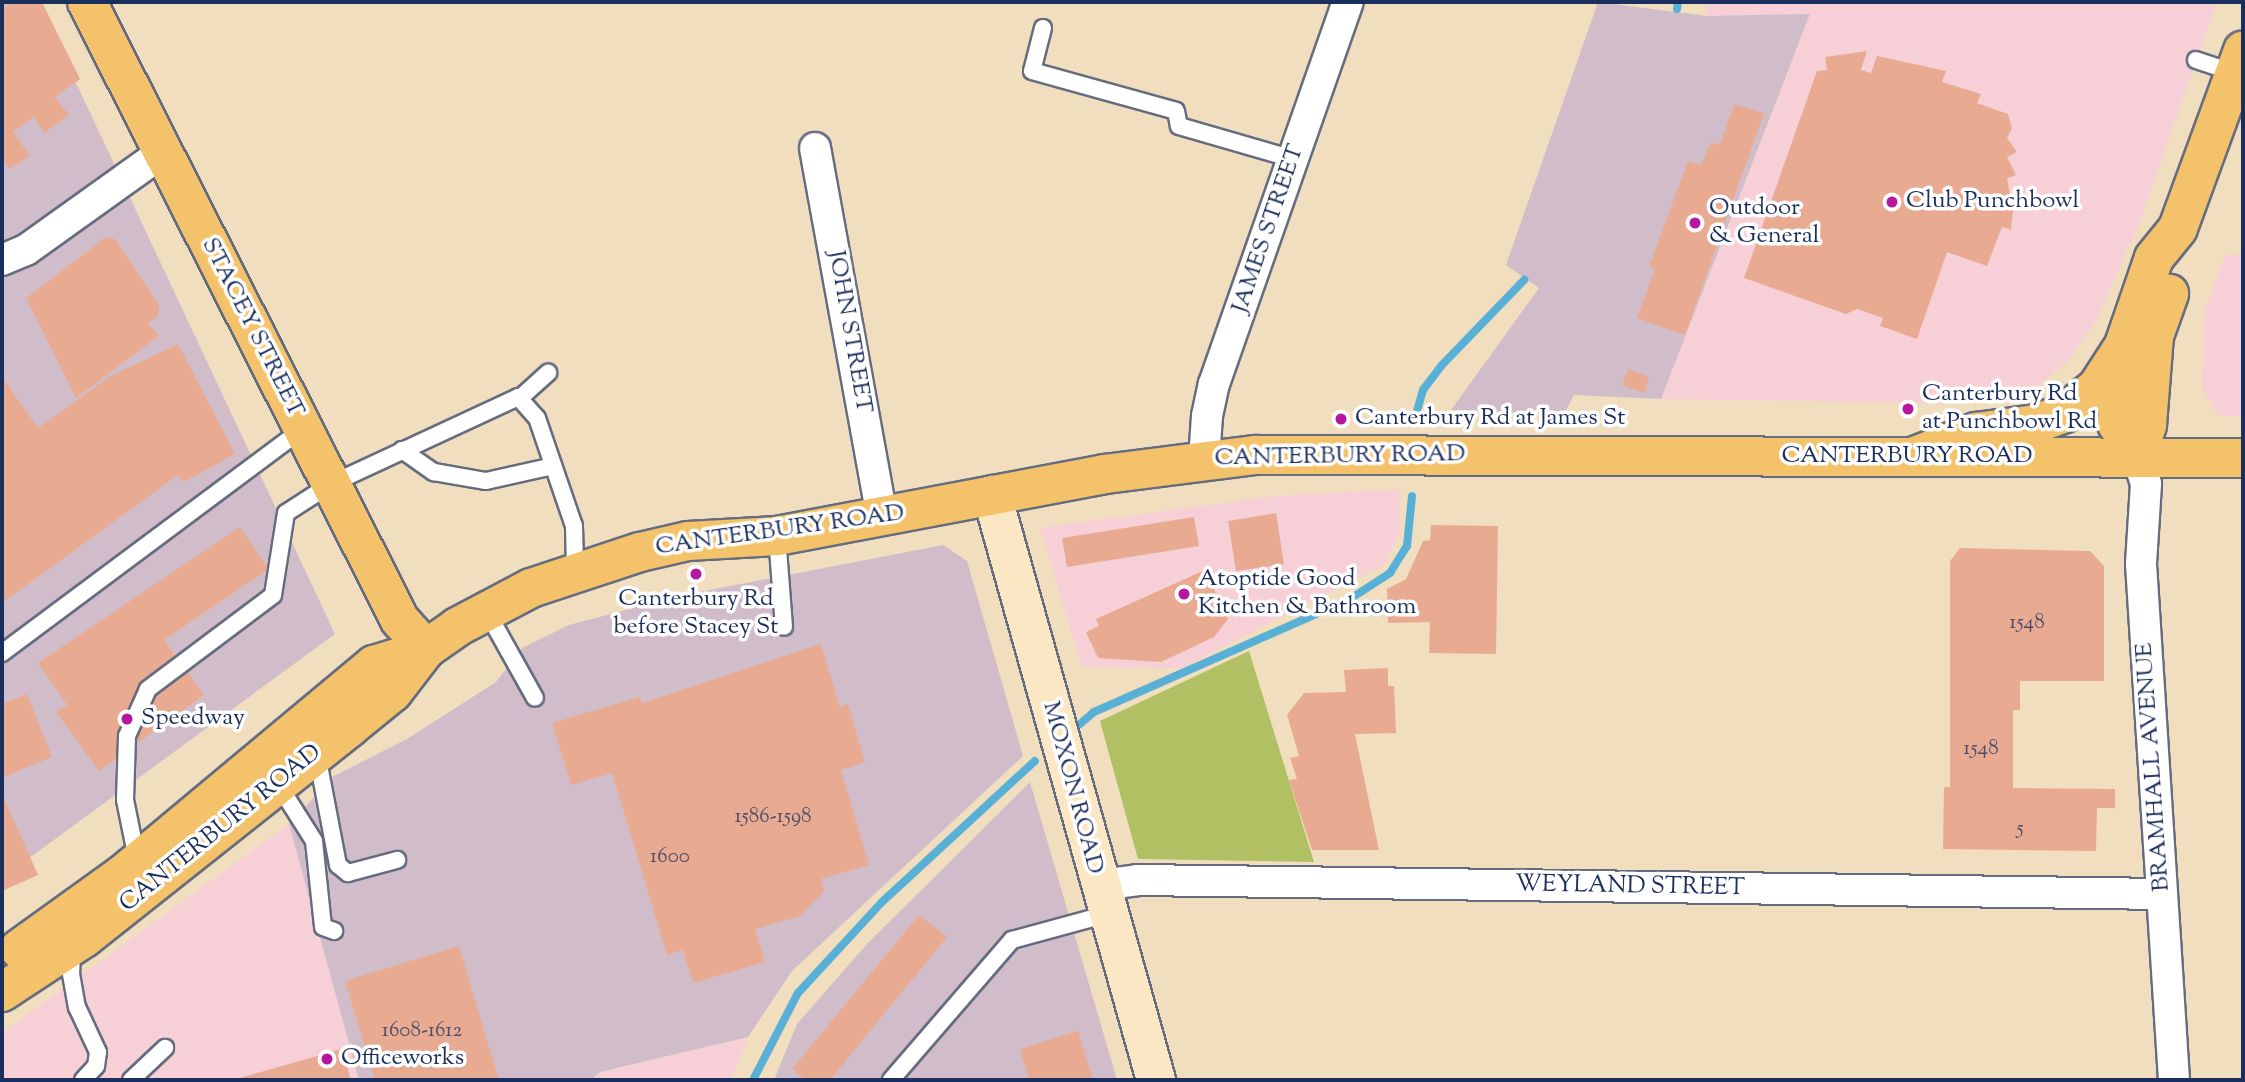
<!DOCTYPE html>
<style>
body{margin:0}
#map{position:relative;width:2245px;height:1082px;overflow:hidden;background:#f0debe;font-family:"Sorts Mill Goudy",serif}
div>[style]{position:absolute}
.built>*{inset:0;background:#f6cfd7}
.industrial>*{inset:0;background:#d1bdc9}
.green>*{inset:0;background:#b0c063}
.stream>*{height:8px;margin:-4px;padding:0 4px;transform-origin:4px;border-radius:4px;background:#59b0d6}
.building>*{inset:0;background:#e8ab91}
.roads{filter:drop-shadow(2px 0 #666c80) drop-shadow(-2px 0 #666c80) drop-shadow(0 2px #666c80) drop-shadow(0 -2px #666c80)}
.service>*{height:16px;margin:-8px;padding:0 8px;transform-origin:8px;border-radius:8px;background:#fff}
.minor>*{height:30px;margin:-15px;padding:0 15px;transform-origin:15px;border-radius:15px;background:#fff}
.secondary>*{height:38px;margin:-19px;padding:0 19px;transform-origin:19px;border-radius:19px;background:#fbe7c3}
.primary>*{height:38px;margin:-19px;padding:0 19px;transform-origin:19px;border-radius:19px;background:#f4c26a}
.trunk>*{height:38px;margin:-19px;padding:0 19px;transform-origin:19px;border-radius:19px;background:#f4c26a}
.dots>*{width:19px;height:19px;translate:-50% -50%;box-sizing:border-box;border:4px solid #fff;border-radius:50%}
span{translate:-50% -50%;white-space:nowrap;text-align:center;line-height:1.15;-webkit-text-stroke:7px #fff;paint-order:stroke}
.number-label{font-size:21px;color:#4e4e6b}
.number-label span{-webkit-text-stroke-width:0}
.poi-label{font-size:24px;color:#1b2f5e}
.left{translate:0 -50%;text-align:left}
.street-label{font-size:24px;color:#1b2f5e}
.frame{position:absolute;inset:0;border:4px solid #1b2f5e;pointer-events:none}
</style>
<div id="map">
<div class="built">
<i style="clip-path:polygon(1706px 2px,2217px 2px,2141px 219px,2095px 323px,2067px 362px,2036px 388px,1991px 400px,1949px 403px,1661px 399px,1810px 15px,1707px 16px)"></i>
<i style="clip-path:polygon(2243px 254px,2243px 417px,2217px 415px,2202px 388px,2205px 308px,2226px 255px)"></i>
<i style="clip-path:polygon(1401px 489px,1400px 532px,1384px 565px,1182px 668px,1082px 667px,1040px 528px,1275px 496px)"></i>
<i style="clip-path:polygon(289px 824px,359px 1080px,2px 1080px,2px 1033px)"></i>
<i style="clip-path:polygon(748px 1037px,731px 1080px,591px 1080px,600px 1072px)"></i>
</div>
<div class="industrial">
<i style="clip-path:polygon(2px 2px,38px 2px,335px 634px,2px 878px)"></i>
<i style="clip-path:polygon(1598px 2px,1707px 16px,1810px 14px,1661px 399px,1574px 395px,1564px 414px,1451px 410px,1539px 288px,1506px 265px)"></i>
<i style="clip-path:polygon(943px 545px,967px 561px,1023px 756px,792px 971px,748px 1037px,600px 1072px,591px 1080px,359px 1080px,289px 824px,334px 776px,407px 739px,496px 682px,522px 648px,569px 625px,679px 596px)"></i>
<i style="clip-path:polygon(1030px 782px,1117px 1080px,774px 1080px,797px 1024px,866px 945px)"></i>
</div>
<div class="green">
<i style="clip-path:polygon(1249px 651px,1314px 862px,1138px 859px,1100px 721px)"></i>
</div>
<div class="stream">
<i style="left:1677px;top:9px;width:7px;rotate:-82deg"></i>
<i style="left:1417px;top:411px;width:22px;rotate:-74deg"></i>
<i style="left:1423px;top:390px;width:30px;rotate:-53deg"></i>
<i style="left:1441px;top:366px;width:120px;rotate:-46deg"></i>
<i style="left:1080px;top:724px;width:18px;rotate:-41deg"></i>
<i style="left:1094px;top:712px;width:280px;rotate:-23.8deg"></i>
<i style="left:1350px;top:599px;width:48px;rotate:-33deg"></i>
<i style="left:1390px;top:573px;width:32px;rotate:-58deg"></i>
<i style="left:1407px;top:546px;width:50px;rotate:-84.3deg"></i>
<i style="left:753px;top:1080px;width:98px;rotate:-62.7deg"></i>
<i style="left:798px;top:993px;width:124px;rotate:-47.3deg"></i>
<i style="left:882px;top:902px;width:208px;rotate:-42.7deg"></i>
</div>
<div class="building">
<i style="clip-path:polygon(12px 2px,42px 2px,80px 79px,55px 97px,69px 115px,44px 133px,34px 117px,13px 132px,30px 156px,10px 169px,2px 158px,2px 9px)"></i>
<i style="clip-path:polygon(1867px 51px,1861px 70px,1871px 73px,1877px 56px,1946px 71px,1942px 82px,1981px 94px,1977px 103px,2008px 114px,2012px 128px,2007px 138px,2017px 152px,2007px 157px,2016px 175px,2007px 178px,2013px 210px,2011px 230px,2002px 227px,1987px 266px,1947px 252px,1917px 339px,1880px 326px,1883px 318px,1857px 309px,1846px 314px,1744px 278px,1817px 71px,1827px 70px,1825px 57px)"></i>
<i style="clip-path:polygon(1734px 104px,1764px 113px,1685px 335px,1637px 318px,1655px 269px,1649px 267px,1688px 161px,1701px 165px,1711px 142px,1720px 145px)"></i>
<i style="clip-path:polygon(106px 237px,115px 239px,159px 305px,158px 316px,148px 323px,159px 336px,76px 398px,26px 298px)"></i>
<i style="clip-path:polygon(178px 344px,235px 454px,184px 482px,178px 475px,2px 603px,2px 377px,38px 428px,109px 377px)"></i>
<i style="clip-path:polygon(1628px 369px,1649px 377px,1644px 393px,1622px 385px)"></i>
<i style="clip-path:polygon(1276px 513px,1284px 564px,1236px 571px,1228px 521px)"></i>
<i style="clip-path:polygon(1194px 517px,1199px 546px,1067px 567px,1062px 538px)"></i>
<i style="clip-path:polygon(1431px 525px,1498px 526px,1496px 654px,1429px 653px,1430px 622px,1388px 623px,1387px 589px,1406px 579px,1423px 541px,1430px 540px)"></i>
<i style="clip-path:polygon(240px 527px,269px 569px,164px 640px,204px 695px,99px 771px,56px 712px,67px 705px,38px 663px)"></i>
<i style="clip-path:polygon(1960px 548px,2090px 551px,2104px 566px,2104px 681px,2020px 681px,2020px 710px,2013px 710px,2013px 788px,2115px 789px,2115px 808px,2097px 808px,2096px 851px,1943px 849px,1944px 787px,1950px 787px,1950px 561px)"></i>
<i style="clip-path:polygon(1205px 570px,1228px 619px,1214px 637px,1161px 662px,1098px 658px,1086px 632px,1099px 626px,1096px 619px)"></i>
<i style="clip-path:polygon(821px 644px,840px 707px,848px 704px,865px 762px,841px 770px,869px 865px,821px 879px,824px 891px,800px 916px,755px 929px,765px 962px,693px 983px,683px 950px,667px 955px,612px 773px,571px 785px,552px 723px,640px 697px,642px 703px)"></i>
<i style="clip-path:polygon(1388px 668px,1388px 686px,1394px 686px,1396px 733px,1355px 734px,1379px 850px,1312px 850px,1289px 780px,1297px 779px,1290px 758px,1299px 756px,1287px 715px,1304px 693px,1346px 692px,1344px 670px)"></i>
<i style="clip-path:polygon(27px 694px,52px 757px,2px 778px,2px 704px)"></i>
<i style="clip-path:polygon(2px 794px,38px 875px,2px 891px)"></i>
<i style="clip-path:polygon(919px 915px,947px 937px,830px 1080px,806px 1080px,792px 1069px)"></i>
<i style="clip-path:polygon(459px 946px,499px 1080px,375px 1080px,345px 981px)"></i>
<i style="clip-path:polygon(1078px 1031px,1093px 1080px,1029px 1080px,1020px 1049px)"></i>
<i style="clip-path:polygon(342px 1049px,351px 1080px,236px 1080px,236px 1079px)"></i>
</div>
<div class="roads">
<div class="service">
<i style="left:1043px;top:28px;width:44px;rotate:104.3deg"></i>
<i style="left:1032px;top:71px;width:149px;rotate:15.5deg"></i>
<i style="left:1176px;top:111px;width:15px;rotate:79deg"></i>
<i style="left:1179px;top:126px;width:119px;rotate:16.1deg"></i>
<i style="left:2196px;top:60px;width:41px;rotate:18.4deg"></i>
<i style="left:520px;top:398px;width:38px;rotate:-42deg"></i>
<i style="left:402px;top:450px;width:39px;rotate:35deg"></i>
<i style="left:434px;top:472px;width:53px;rotate:9.8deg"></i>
<i style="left:486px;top:481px;width:69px;rotate:-12.6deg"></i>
<i style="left:777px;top:536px;width:91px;rotate:85.6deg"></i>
<i style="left:487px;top:612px;width:98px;rotate:60.8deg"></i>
<i style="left:2px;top:653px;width:375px;rotate:-36.7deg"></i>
<i style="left:317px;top:755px;width:112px;rotate:79.2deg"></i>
<i style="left:338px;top:865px;width:13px;rotate:39deg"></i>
<i style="left:348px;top:873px;width:51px;rotate:-14.9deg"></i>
<i style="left:278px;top:784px;width:67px;rotate:57.7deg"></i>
<i style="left:314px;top:841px;width:86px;rotate:84deg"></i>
<i style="left:323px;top:927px;width:12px;rotate:20deg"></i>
<i style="left:137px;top:859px;width:60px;rotate:-101.5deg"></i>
<i style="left:125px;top:800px;width:64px;rotate:-88.2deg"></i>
<i style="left:127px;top:736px;width:51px;rotate:-65.9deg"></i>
<i style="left:148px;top:689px;width:156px;rotate:-36.9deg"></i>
<i style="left:273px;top:595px;width:83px;rotate:-81deg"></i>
<i style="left:286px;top:513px;width:54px;rotate:-32.8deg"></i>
<i style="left:331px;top:484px;width:206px;rotate:-24.9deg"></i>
<i style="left:518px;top:397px;width:28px;rotate:48deg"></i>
<i style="left:537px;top:418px;width:114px;rotate:71.1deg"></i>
<i style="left:574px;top:526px;width:45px;rotate:88.7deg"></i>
<i style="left:72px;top:948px;width:26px;rotate:92deg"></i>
<i style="left:71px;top:974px;width:34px;rotate:80deg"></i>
<i style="left:77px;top:1007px;width:50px;rotate:65deg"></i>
<i style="left:98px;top:1052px;width:14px;rotate:98deg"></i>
<i style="left:96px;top:1066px;width:19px;rotate:133deg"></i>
<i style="left:131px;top:1080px;width:47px;rotate:-43.3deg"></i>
<i style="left:891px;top:1080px;width:185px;rotate:-49.2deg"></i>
<i style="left:1012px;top:940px;width:99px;rotate:-15.2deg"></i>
</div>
<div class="minor">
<i style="left:815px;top:148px;width:375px;rotate:79.7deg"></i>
<i style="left:2px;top:260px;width:26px;rotate:-23deg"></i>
<i style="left:26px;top:250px;width:168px;rotate:-35.6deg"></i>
<i style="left:2137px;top:456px;width:29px;rotate:72deg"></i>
<i style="left:2146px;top:484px;width:80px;rotate:93.6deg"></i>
<i style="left:2141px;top:564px;width:517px;rotate:86.34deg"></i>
<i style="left:1204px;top:460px;width:44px;rotate:-86.1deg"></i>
<i style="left:1207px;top:416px;width:33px;rotate:-78deg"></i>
<i style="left:1214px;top:384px;width:405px;rotate:-70.7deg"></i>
<i style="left:1099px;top:885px;width:38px;rotate:-7deg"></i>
<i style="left:1137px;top:880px;width:1025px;rotate:0.78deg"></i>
</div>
<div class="secondary">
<i style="left:992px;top:495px;width:608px;rotate:74.34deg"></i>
</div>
<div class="primary">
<i style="left:1915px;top:456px;width:66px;rotate:-21.5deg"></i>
<i style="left:1976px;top:432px;width:60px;rotate:-7.7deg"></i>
<i style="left:2035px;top:424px;width:32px;rotate:-20deg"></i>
<i style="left:2065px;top:413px;width:41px;rotate:-39.1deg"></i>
<i style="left:2097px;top:387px;width:44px;rotate:-57deg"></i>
<i style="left:2137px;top:456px;width:38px;rotate:-122deg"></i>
<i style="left:2117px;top:424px;width:79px;rotate:-84.9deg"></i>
<i style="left:2124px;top:345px;width:92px;rotate:-71deg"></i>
<i style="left:2154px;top:258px;width:38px;rotate:-51deg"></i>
<i style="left:2178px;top:228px;width:189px;rotate:-69.9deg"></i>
<i style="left:2137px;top:456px;width:33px;rotate:-72deg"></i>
<i style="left:2147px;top:425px;width:89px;rotate:-85.5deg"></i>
<i style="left:2154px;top:336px;width:45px;rotate:-70.3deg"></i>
</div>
<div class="trunk">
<i style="left:87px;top:2px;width:693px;rotate:63.14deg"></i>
<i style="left:400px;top:620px;width:39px;rotate:48deg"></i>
<i style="left:19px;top:949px;width:128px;rotate:-35.8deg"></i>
<i style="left:123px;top:874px;width:327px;rotate:-39.8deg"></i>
<i style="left:374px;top:665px;width:54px;rotate:-17.1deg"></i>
<i style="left:2px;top:992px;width:98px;rotate:-33.4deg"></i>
<i style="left:84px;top:938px;width:340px;rotate:-38.4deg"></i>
<i style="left:350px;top:727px;width:55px;rotate:-39.1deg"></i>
<i style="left:393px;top:692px;width:54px;rotate:-52.5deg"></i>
<i style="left:426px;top:649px;width:38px;rotate:-35deg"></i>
<i style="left:457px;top:627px;width:84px;rotate:-27.8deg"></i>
<i style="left:531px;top:588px;width:115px;rotate:-18.3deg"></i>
<i style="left:640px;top:552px;width:49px;rotate:-12.9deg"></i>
<i style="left:688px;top:541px;width:89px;rotate:-3.2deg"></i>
<i style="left:777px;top:536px;width:334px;rotate:-10.7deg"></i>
<i style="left:1105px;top:474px;width:151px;rotate:-7.2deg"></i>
<i style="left:1255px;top:455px;width:988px;rotate:0.17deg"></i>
</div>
</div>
<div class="dots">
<i style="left:1892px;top:202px;background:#b5179e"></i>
<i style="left:1695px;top:223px;background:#b5179e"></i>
<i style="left:1908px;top:409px;background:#b5179e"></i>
<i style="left:1341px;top:419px;background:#b5179e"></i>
<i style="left:696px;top:574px;background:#b5179e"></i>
<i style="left:1184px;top:594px;background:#b5179e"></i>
<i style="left:127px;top:719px;background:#b5179e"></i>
<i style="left:327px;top:1059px;background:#b5179e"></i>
</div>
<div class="number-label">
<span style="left:2027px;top:623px">1548</span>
<span style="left:1981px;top:749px">1548</span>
<span style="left:773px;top:817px">1586-1598</span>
<span style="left:2020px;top:829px">5</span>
<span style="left:670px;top:857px">1600</span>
<span style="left:422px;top:1031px">1608-1612</span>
</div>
<div class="poi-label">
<span class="left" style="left:1906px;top:202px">Club Punchbowl</span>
<span class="left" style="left:1709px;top:223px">Outdoor<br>&amp; General</span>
<span class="left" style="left:1922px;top:409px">Canterbury Rd<br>at Punchbowl Rd</span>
<span class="left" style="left:1355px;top:419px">Canterbury Rd at James St</span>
<span class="left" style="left:1198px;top:594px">Atoptide Good<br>Kitchen &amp; Bathroom</span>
<span style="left:696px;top:614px">Canterbury Rd<br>before Stacey St</span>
<span class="left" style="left:141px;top:719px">Speedway</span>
<span class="left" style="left:341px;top:1059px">Officeworks</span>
</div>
<div class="street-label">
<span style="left:1269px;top:229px;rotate:-71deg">JAMES STREET</span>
<span style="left:252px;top:328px;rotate:63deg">STACEY STREET</span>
<span style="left:849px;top:332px;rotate:80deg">JOHN STREET</span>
<span style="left:1340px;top:457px;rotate:-1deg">CANTERBURY ROAD</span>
<span style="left:1907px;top:457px">CANTERBURY ROAD</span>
<span style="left:780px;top:531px;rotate:-8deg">CANTERBURY ROAD</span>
<span style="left:2154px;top:767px;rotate:-94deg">BRAMHALL AVENUE</span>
<span style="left:1072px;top:788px;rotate:75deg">MOXON ROAD</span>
<span style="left:221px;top:829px;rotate:-39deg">CANTERBURY ROAD</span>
<span style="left:1630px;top:887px;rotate:1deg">WEYLAND STREET</span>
</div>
<div class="frame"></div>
</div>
